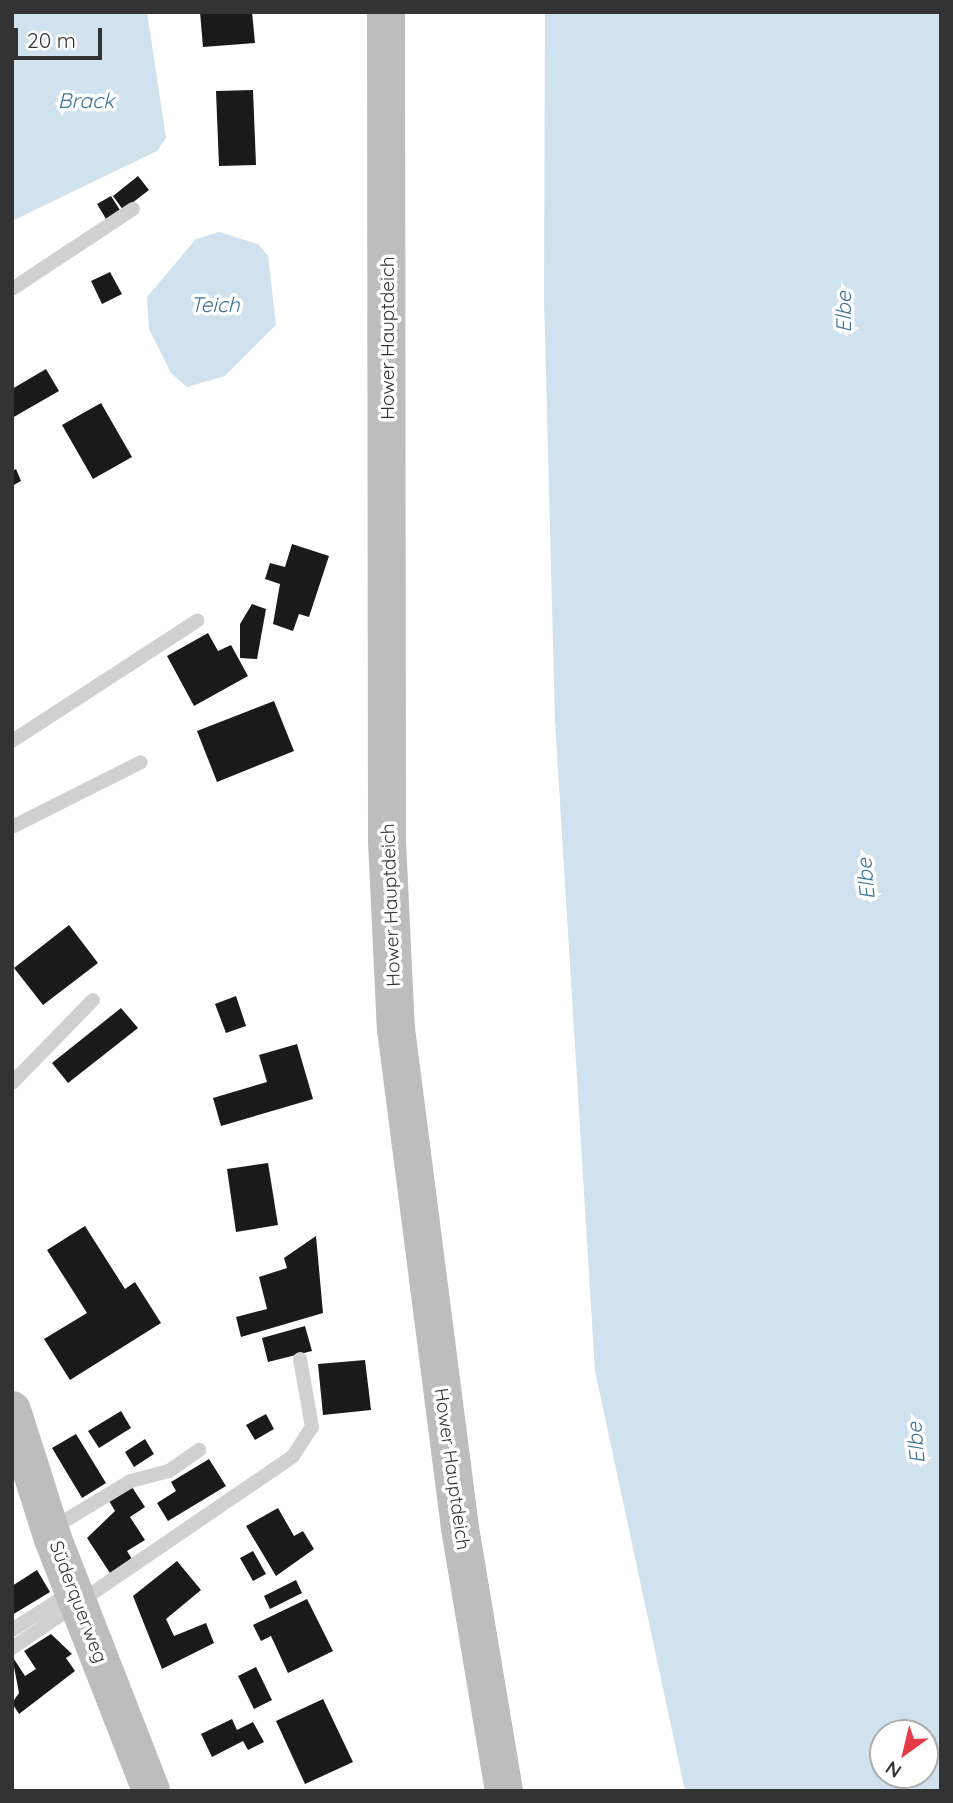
<!DOCTYPE html>
<meta charset="utf-8">
<style>
body{margin:0}
#map{position:relative;width:953px;height:1803px;overflow:hidden;background:#fff;font-family:Quicksand,sans-serif}
div>[style]{position:absolute}
.water>*{inset:0;background:#cfe2ee}
.building>*{inset:0;background:#1a1a1a}
.lane>*{height:14px;margin:-7px;padding:0 7px;transform-origin:7px;border-radius:7px;background:#d0d0d0}
.secondary>*{height:38px;margin:-19px;padding:0 19px;transform-origin:19px;border-radius:19px;background:#bdbdbd}
span{translate:-50% -50%;white-space:nowrap;text-align:center;line-height:1.15;-webkit-text-stroke:7px #fff;paint-order:stroke}
.street-label{font-size:19px;color:#333}
.water-label{font-size:21px;color:#3f7597;font-style:italic}
.frame{position:absolute;inset:0;border:14px solid #333;pointer-events:none}
.north{position:absolute;left:869px;top:1719px;width:70px;height:70px;box-sizing:border-box;background:#fff;border:2px solid #adadad;border-radius:50%;rotate:214deg;font-size:19px;font-weight:700;line-height:28px;text-align:center;color:#333}
.north::after{content:'';display:block;margin:auto;width:24px;height:32px;background:#e63946;clip-path:polygon(50% 0,100% 100%,50% 72%,0 100%)}
.scale{position:absolute;left:14px;top:28px;width:88px;height:32px;box-sizing:border-box;border:4px solid #333;border-top:0;padding-left:9px;font-size:21px;line-height:24px;white-space:nowrap;color:#333;-webkit-text-stroke:5px #fff;paint-order:stroke}
</style>
<div id="map">
<div class="water">
<i style="clip-path:polygon(12px 12px,147px 12px,166px 138px,157px 151px,12px 221px)"></i>
<i style="clip-path:polygon(evenodd,545px 12px,941px 12px,941px 1791px,685px 1791px,595px 1371px,555px 721px,544px 297px,545px 12px,883px 1733px,925px 1733px,925px 1775px,883px 1775px,883px 1733px)"></i>
<i style="clip-path:polygon(219px 232px,258px 244px,268px 256px,276px 325px,225px 376px,187px 387px,171px 373px,149px 329px,147px 297px,196px 239px)"></i>
</div>
<div class="building">
<i style="clip-path:polygon(200px 12px,252px 12px,255px 43px,203px 47px)"></i>
<i style="clip-path:polygon(253px 90px,256px 165px,219px 166px,216px 91px)"></i>
<i style="clip-path:polygon(138px 176px,149px 190px,123px 210px,113px 196px)"></i>
<i style="clip-path:polygon(111px 196px,120px 210px,106px 219px,97px 204px)"></i>
<i style="clip-path:polygon(110px 272px,122px 294px,102px 304px,91px 281px)"></i>
<i style="clip-path:polygon(46px 369px,59px 391px,12px 418px,12px 389px)"></i>
<i style="clip-path:polygon(101px 403px,132px 457px,93px 479px,62px 425px)"></i>
<i style="clip-path:polygon(16px 469px,21px 481px,12px 486px,12px 471px)"></i>
<i style="clip-path:polygon(292px 544px,329px 556px,309px 617px,299px 614px,293px 631px,273px 624px,280px 584px,265px 579px,270px 563px,285px 567px)"></i>
<i style="clip-path:polygon(252px 604px,266px 609px,257px 659px,240px 658px,240px 624px)"></i>
<i style="clip-path:polygon(208px 633px,218px 651px,231px 645px,248px 676px,194px 706px,167px 656px)"></i>
<i style="clip-path:polygon(274px 701px,294px 751px,217px 782px,197px 731px)"></i>
<i style="clip-path:polygon(69px 925px,98px 963px,43px 1005px,14px 968px)"></i>
<i style="clip-path:polygon(236px 996px,246px 1026px,226px 1033px,215px 1004px)"></i>
<i style="clip-path:polygon(121px 1008px,138px 1028px,68px 1083px,52px 1063px)"></i>
<i style="clip-path:polygon(297px 1044px,313px 1099px,221px 1126px,213px 1098px,267px 1082px,259px 1055px)"></i>
<i style="clip-path:polygon(268px 1163px,278px 1225px,236px 1232px,227px 1169px)"></i>
<i style="clip-path:polygon(85px 1226px,125px 1289px,135px 1282px,161px 1323px,70px 1380px,44px 1339px,87px 1313px,47px 1250px)"></i>
<i style="clip-path:polygon(316px 1236px,323px 1313px,241px 1337px,236px 1317px,267px 1309px,259px 1277px,287px 1268px,284px 1258px)"></i>
<i style="clip-path:polygon(305px 1326px,312px 1351px,268px 1362px,262px 1338px)"></i>
<i style="clip-path:polygon(365px 1360px,371px 1410px,323px 1415px,318px 1364px)"></i>
<i style="clip-path:polygon(121px 1411px,131px 1428px,99px 1448px,88px 1431px)"></i>
<i style="clip-path:polygon(266px 1414px,274px 1429px,255px 1440px,246px 1425px)"></i>
<i style="clip-path:polygon(76px 1434px,106px 1483px,82px 1498px,52px 1448px)"></i>
<i style="clip-path:polygon(145px 1439px,154px 1454px,134px 1467px,125px 1452px)"></i>
<i style="clip-path:polygon(209px 1459px,226px 1486px,168px 1521px,157px 1503px,176px 1491px,171px 1482px)"></i>
<i style="clip-path:polygon(132px 1487px,145px 1507px,130px 1517px,145px 1540px,127px 1551px,132px 1559px,110px 1573px,87px 1538px,115px 1511px,109px 1501px)"></i>
<i style="clip-path:polygon(278px 1508px,294px 1536px,303px 1531px,314px 1549px,276px 1576px,246px 1526px)"></i>
<i style="clip-path:polygon(253px 1551px,266px 1574px,253px 1581px,240px 1558px)"></i>
<i style="clip-path:polygon(177px 1561px,201px 1590px,166px 1619px,174px 1636px,206px 1623px,214px 1643px,162px 1669px,133px 1596px)"></i>
<i style="clip-path:polygon(37px 1570px,50px 1592px,12px 1615px,12px 1586px)"></i>
<i style="clip-path:polygon(296px 1580px,302px 1593px,270px 1609px,264px 1596px)"></i>
<i style="clip-path:polygon(307px 1599px,333px 1651px,288px 1673px,271px 1636px,261px 1641px,253px 1625px)"></i>
<i style="clip-path:polygon(51px 1634px,72px 1654px,66px 1658px,75px 1671px,19px 1714px,12px 1703px,19px 1693px,12px 1656px,25px 1676px,36px 1669px,24px 1651px)"></i>
<i style="clip-path:polygon(256px 1667px,272px 1700px,254px 1709px,238px 1676px)"></i>
<i style="clip-path:polygon(323px 1699px,353px 1762px,305px 1784px,276px 1721px)"></i>
<i style="clip-path:polygon(232px 1719px,237px 1730px,253px 1722px,264px 1742px,248px 1750px,243px 1741px,212px 1757px,201px 1734px)"></i>
</div>
<div class="lane">
<i style="left:12px;top:289px;width:145px;rotate:-33.5deg"></i>
<i style="left:12px;top:741px;width:221px;rotate:-33deg"></i>
<i style="left:12px;top:827px;width:144px;rotate:-26.7deg"></i>
<i style="left:12px;top:1083px;width:116px;rotate:-45.7deg"></i>
<i style="left:51px;top:1529px;width:93px;rotate:-31deg"></i>
<i style="left:131px;top:1481px;width:39px;rotate:-15deg"></i>
<i style="left:169px;top:1471px;width:37px;rotate:-35deg"></i>
<i style="left:12px;top:1630px;width:72px;rotate:-32.6deg"></i>
<i style="left:12px;top:1648px;width:340px;rotate:-34.3deg"></i>
<i style="left:293px;top:1456px;width:35px;rotate:-57deg"></i>
<i style="left:312px;top:1427px;width:69px;rotate:-100deg"></i>
</div>
<div class="secondary">
<i style="left:386px;top:12px;width:829px;rotate:89.93deg"></i>
<i style="left:387px;top:841px;width:188px;rotate:87.3deg"></i>
<i style="left:396px;top:1029px;width:503px;rotate:82.69deg"></i>
<i style="left:460px;top:1528px;width:267px;rotate:80.5deg"></i>
<i style="left:12px;top:1410px;width:135px;rotate:72.4deg"></i>
<i style="left:53px;top:1539px;width:270px;rotate:68.7deg"></i>
</div>
<div class="street-label">
<span style="left:388px;top:338px;rotate:-90deg">Hower Hauptdeich</span>
<span style="left:391px;top:905px;rotate:-92deg">Hower Hauptdeich</span>
<span style="left:452px;top:1469px;rotate:82deg">Hower Hauptdeich</span>
<span style="left:78px;top:1602px;rotate:69deg">Süderquerweg</span>
</div>
<div class="water-label">
<span style="left:86px;top:100px">Brack</span>
<span style="left:215px;top:304px">Teich</span>
<span style="left:843px;top:312px;rotate:-90deg">Elbe</span>
<span style="left:865px;top:879px;rotate:-95deg">Elbe</span>
<span style="left:915px;top:1443px;rotate:-95deg">Elbe</span>
</div>
<div class="frame"></div>
<div class="north">N</div>
<div class="scale">20 m</div>
</div>
